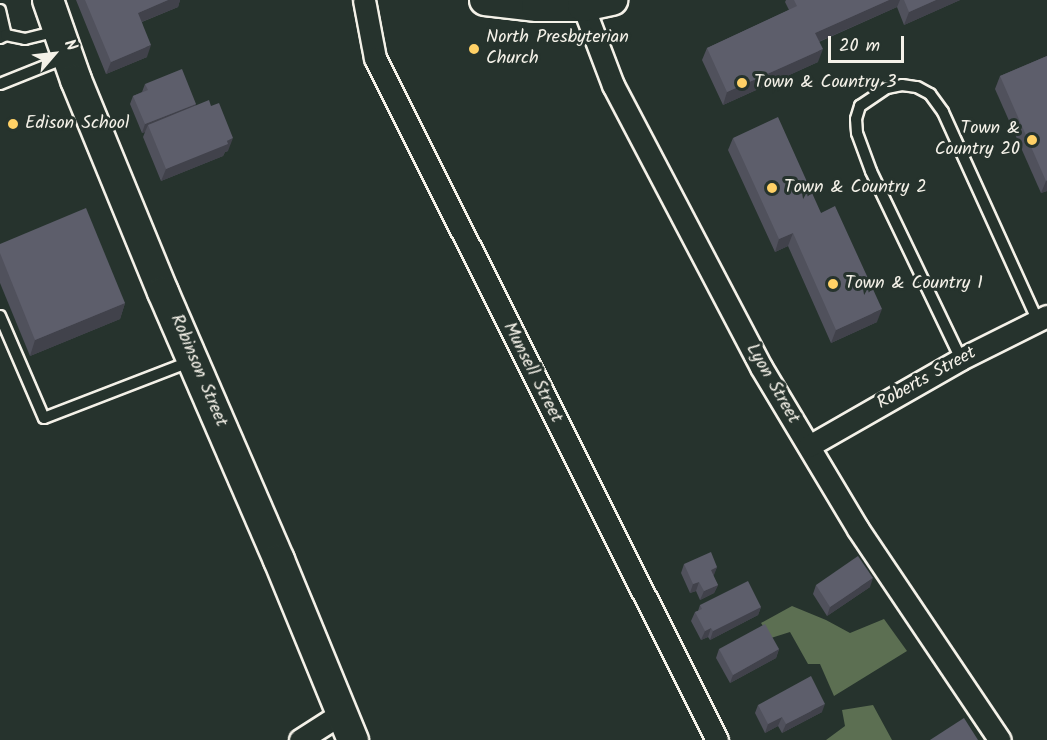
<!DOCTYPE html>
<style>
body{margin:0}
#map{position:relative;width:1047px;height:740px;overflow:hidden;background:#26332d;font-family:Kalam,sans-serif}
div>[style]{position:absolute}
.green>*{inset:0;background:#5c6f52}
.roads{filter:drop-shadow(2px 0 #f4f1e8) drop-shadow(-2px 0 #f4f1e8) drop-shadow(0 2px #f4f1e8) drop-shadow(0 -2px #f4f1e8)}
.lane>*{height:10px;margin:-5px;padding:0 5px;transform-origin:5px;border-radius:5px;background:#26332d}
.street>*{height:21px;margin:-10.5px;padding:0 10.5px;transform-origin:10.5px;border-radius:10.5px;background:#26332d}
.secondary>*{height:30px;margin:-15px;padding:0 15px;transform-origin:15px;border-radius:15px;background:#26332d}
.wall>*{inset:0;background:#50515c}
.shaded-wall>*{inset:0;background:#41424b}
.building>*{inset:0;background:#5d5e6b}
.dots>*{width:16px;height:16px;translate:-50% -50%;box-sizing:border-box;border:3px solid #26332d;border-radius:50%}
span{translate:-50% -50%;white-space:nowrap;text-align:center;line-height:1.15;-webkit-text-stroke:6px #26332d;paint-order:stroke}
.poi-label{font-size:18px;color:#f4f1e8}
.left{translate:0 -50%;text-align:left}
.right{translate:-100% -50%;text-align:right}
.street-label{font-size:18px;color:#f4f1e8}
.north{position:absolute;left:24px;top:24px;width:60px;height:60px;-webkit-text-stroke:4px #26332d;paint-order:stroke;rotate:62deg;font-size:16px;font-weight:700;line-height:24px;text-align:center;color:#f4f1e8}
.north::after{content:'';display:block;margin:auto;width:21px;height:27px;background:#f4f1e8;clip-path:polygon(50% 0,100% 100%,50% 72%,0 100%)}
.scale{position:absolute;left:828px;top:36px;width:76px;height:27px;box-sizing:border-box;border:3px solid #f4f1e8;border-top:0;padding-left:8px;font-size:18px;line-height:21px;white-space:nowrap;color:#f4f1e8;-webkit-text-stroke:4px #26332d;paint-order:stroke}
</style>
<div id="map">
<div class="green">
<i style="clip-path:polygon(792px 606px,826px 620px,850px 633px,884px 619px,907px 651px,834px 696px,820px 664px,808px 664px,790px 632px,771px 638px,761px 623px)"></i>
<i style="clip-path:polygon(873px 705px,892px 740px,826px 740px,845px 726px,842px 710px)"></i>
</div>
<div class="roads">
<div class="lane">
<i style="left:0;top:10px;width:26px;rotate:77deg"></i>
<i style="left:0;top:38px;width:7px;rotate:-27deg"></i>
<i style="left:6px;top:35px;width:19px;rotate:12deg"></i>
<i style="left:25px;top:39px;width:34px;rotate:-14deg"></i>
<i style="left:0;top:84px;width:70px;rotate:-21.8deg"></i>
<i style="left:0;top:316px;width:111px;rotate:66.7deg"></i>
<i style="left:44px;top:418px;width:159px;rotate:-21.1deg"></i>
<i style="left:961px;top:359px;width:208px;rotate:-115.6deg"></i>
<i style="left:871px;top:171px;width:40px;rotate:-110.2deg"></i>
<i style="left:857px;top:133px;width:14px;rotate:-94deg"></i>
<i style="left:856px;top:119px;width:14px;rotate:-73deg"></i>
<i style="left:860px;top:106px;width:32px;rotate:-34deg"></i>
<i style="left:887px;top:88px;width:15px;rotate:-11deg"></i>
<i style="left:902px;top:85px;width:15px;rotate:8deg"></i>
<i style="left:917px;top:87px;width:15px;rotate:28deg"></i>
<i style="left:930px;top:94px;width:22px;rotate:54deg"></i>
<i style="left:943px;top:112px;width:230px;rotate:65.6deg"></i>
</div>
<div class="street">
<i style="left:364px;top:0;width:59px;rotate:79.3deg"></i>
<i style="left:375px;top:58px;width:763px;rotate:63.37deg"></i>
<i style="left:583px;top:6px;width:85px;rotate:69.2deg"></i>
<i style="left:613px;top:85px;width:318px;rotate:62.3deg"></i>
<i style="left:761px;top:367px;width:189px;rotate:59.1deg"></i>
<i style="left:858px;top:529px;width:254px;rotate:56.1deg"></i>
<i style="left:809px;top:446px;width:175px;rotate:-29.8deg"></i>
<i style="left:961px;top:359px;width:96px;rotate:-26.6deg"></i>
<i style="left:300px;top:740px;width:50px;rotate:-32.7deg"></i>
</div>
<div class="secondary">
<i style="left:48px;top:0;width:85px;rotate:70.7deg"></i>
<i style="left:76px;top:80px;width:229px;rotate:67.7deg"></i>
<i style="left:163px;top:292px;width:292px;rotate:66.6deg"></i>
<i style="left:279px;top:560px;width:195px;rotate:67.7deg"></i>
<i style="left:485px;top:0;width:52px;rotate:6.6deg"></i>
<i style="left:537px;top:6px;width:46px"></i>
<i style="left:583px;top:6px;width:30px;rotate:-12deg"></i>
</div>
</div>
<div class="wall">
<i style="clip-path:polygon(76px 0,180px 0,178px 7px,142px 22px,147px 57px,106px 74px)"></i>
<i style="clip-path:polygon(786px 0,960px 0,904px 25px,897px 7px,819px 42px,818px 62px,723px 105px,702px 60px,707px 48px,789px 10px,785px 2px)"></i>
<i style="clip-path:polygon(1047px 56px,1047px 191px,1041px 193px,995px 89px,1000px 76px)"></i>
<i style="clip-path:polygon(145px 84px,196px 104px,195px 105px,228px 151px,225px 152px,223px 156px,161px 181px,143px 137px,145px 132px,142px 133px,130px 104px,133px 96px,142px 92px)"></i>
<i style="clip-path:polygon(733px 138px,821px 213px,877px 322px,831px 343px,788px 246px,775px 252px,728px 150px)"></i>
<i style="clip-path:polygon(0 244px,125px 303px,120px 319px,30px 356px,0 283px)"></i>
<i style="clip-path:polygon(684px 564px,717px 567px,713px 576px,718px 585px,714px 593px,700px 600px,696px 591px,690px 593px,681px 573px)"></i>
<i style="clip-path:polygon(816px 585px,870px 587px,827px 616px,813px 594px)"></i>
<i style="clip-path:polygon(700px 605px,761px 607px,758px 615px,710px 640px,708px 637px,701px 640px,691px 621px,695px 612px,698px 611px)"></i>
<i style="clip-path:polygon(719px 649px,779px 649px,776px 658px,730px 683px,716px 658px)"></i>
<i style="clip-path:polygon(758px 705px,822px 712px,782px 733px,778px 726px,765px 733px,755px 713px)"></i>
</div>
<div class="shaded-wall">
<i style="clip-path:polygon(168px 0,180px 0,178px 7px,134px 25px,138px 13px)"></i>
<i style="clip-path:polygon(889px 0,900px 0,897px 7px,811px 45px,815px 33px)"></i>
<i style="clip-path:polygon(936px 0,960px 0,904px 25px,909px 12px)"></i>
<i style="clip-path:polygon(151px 45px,147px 57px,106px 74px,111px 62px)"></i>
<i style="clip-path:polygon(823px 49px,818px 62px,723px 105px,727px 92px)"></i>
<i style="clip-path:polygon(196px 104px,193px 113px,148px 125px,145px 132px,142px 133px,145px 124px)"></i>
<i style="clip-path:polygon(233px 138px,228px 151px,225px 152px,223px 156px,161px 181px,166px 169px)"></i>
<i style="clip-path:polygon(1047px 180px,1047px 191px,1041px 193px,1046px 181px)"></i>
<i style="clip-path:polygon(793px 233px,788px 246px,775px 252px,779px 239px)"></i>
<i style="clip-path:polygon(125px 303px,120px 319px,30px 356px,35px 340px)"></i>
<i style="clip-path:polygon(882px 309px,877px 322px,831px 343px,836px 330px)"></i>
<i style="clip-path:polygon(717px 567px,714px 575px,707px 578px,711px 570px)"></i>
<i style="clip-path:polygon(873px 578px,870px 587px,827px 616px,830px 607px)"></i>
<i style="clip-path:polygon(699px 582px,696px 591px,690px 593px,693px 584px)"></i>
<i style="clip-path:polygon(718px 585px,714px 593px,700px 600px,704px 591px)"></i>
<i style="clip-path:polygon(761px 607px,758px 615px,710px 640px,713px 631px)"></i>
<i style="clip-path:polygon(711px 628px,708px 637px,701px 640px,705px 631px)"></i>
<i style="clip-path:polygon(779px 649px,776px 658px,730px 683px,733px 675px)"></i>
<i style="clip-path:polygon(825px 704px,822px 712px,782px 733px,786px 724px)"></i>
<i style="clip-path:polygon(782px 717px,778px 726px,765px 733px,768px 724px)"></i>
</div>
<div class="building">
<i style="clip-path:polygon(85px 0,168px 0,138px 13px,151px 45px,111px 62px)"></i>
<i style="clip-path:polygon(794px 0,889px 0,815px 33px,823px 49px,727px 92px,707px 48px,797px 6px)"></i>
<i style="clip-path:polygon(904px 0,936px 0,909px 12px)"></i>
<i style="clip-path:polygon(1047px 56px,1047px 180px,1046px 181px,1000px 76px)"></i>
<i style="clip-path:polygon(182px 69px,196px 104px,145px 124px,133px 96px,148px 90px,145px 84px)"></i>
<i style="clip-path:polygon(209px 100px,211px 106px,219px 103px,233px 138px,227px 141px,228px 144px,166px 169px,148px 125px)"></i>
<i style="clip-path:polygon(778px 117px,821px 213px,835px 206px,882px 309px,836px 330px,793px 233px,779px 239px,733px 138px)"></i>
<i style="clip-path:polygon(86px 208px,125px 303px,35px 340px,0 253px,0 244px)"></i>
<i style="clip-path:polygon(711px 552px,717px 567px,711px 570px,718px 585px,704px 591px,699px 582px,693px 584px,684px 564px)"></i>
<i style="clip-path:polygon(858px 556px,873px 578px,830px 607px,816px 585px)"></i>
<i style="clip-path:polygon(748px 581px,761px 607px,713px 631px,711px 628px,705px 631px,695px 612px,702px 609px,700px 605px)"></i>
<i style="clip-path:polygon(765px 624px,779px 649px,733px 675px,719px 649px)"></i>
<i style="clip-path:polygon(811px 676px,825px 704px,786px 724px,782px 717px,768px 724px,758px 705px)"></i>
<i style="clip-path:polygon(964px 718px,978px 740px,930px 740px)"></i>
</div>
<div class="dots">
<i style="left:474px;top:49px;background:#ffd166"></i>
<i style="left:742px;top:83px;background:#ffd166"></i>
<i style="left:13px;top:124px;background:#ffd166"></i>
<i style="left:1032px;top:140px;background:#ffd166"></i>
<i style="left:772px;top:188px;background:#ffd166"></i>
<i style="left:833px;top:284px;background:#ffd166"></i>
</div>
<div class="poi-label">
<span class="left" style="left:486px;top:49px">North Presbyterian<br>Church</span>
<span class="left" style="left:754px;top:83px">Town &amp; Country 3</span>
<span class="left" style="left:25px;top:124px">Edison School</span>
<span class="right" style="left:1020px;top:140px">Town &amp;<br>Country 20</span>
<span class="left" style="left:784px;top:188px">Town &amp; Country 2</span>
<span class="left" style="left:845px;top:284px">Town &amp; Country 1</span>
</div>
<div class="street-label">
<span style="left:198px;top:371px;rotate:67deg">Robinson Street</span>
<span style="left:532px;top:373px;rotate:63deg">Munsell Street</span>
<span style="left:927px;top:379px;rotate:-29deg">Roberts Street</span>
<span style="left:772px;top:384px;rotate:60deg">Lyon Street</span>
</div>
<div class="north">N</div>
<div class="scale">20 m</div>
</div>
